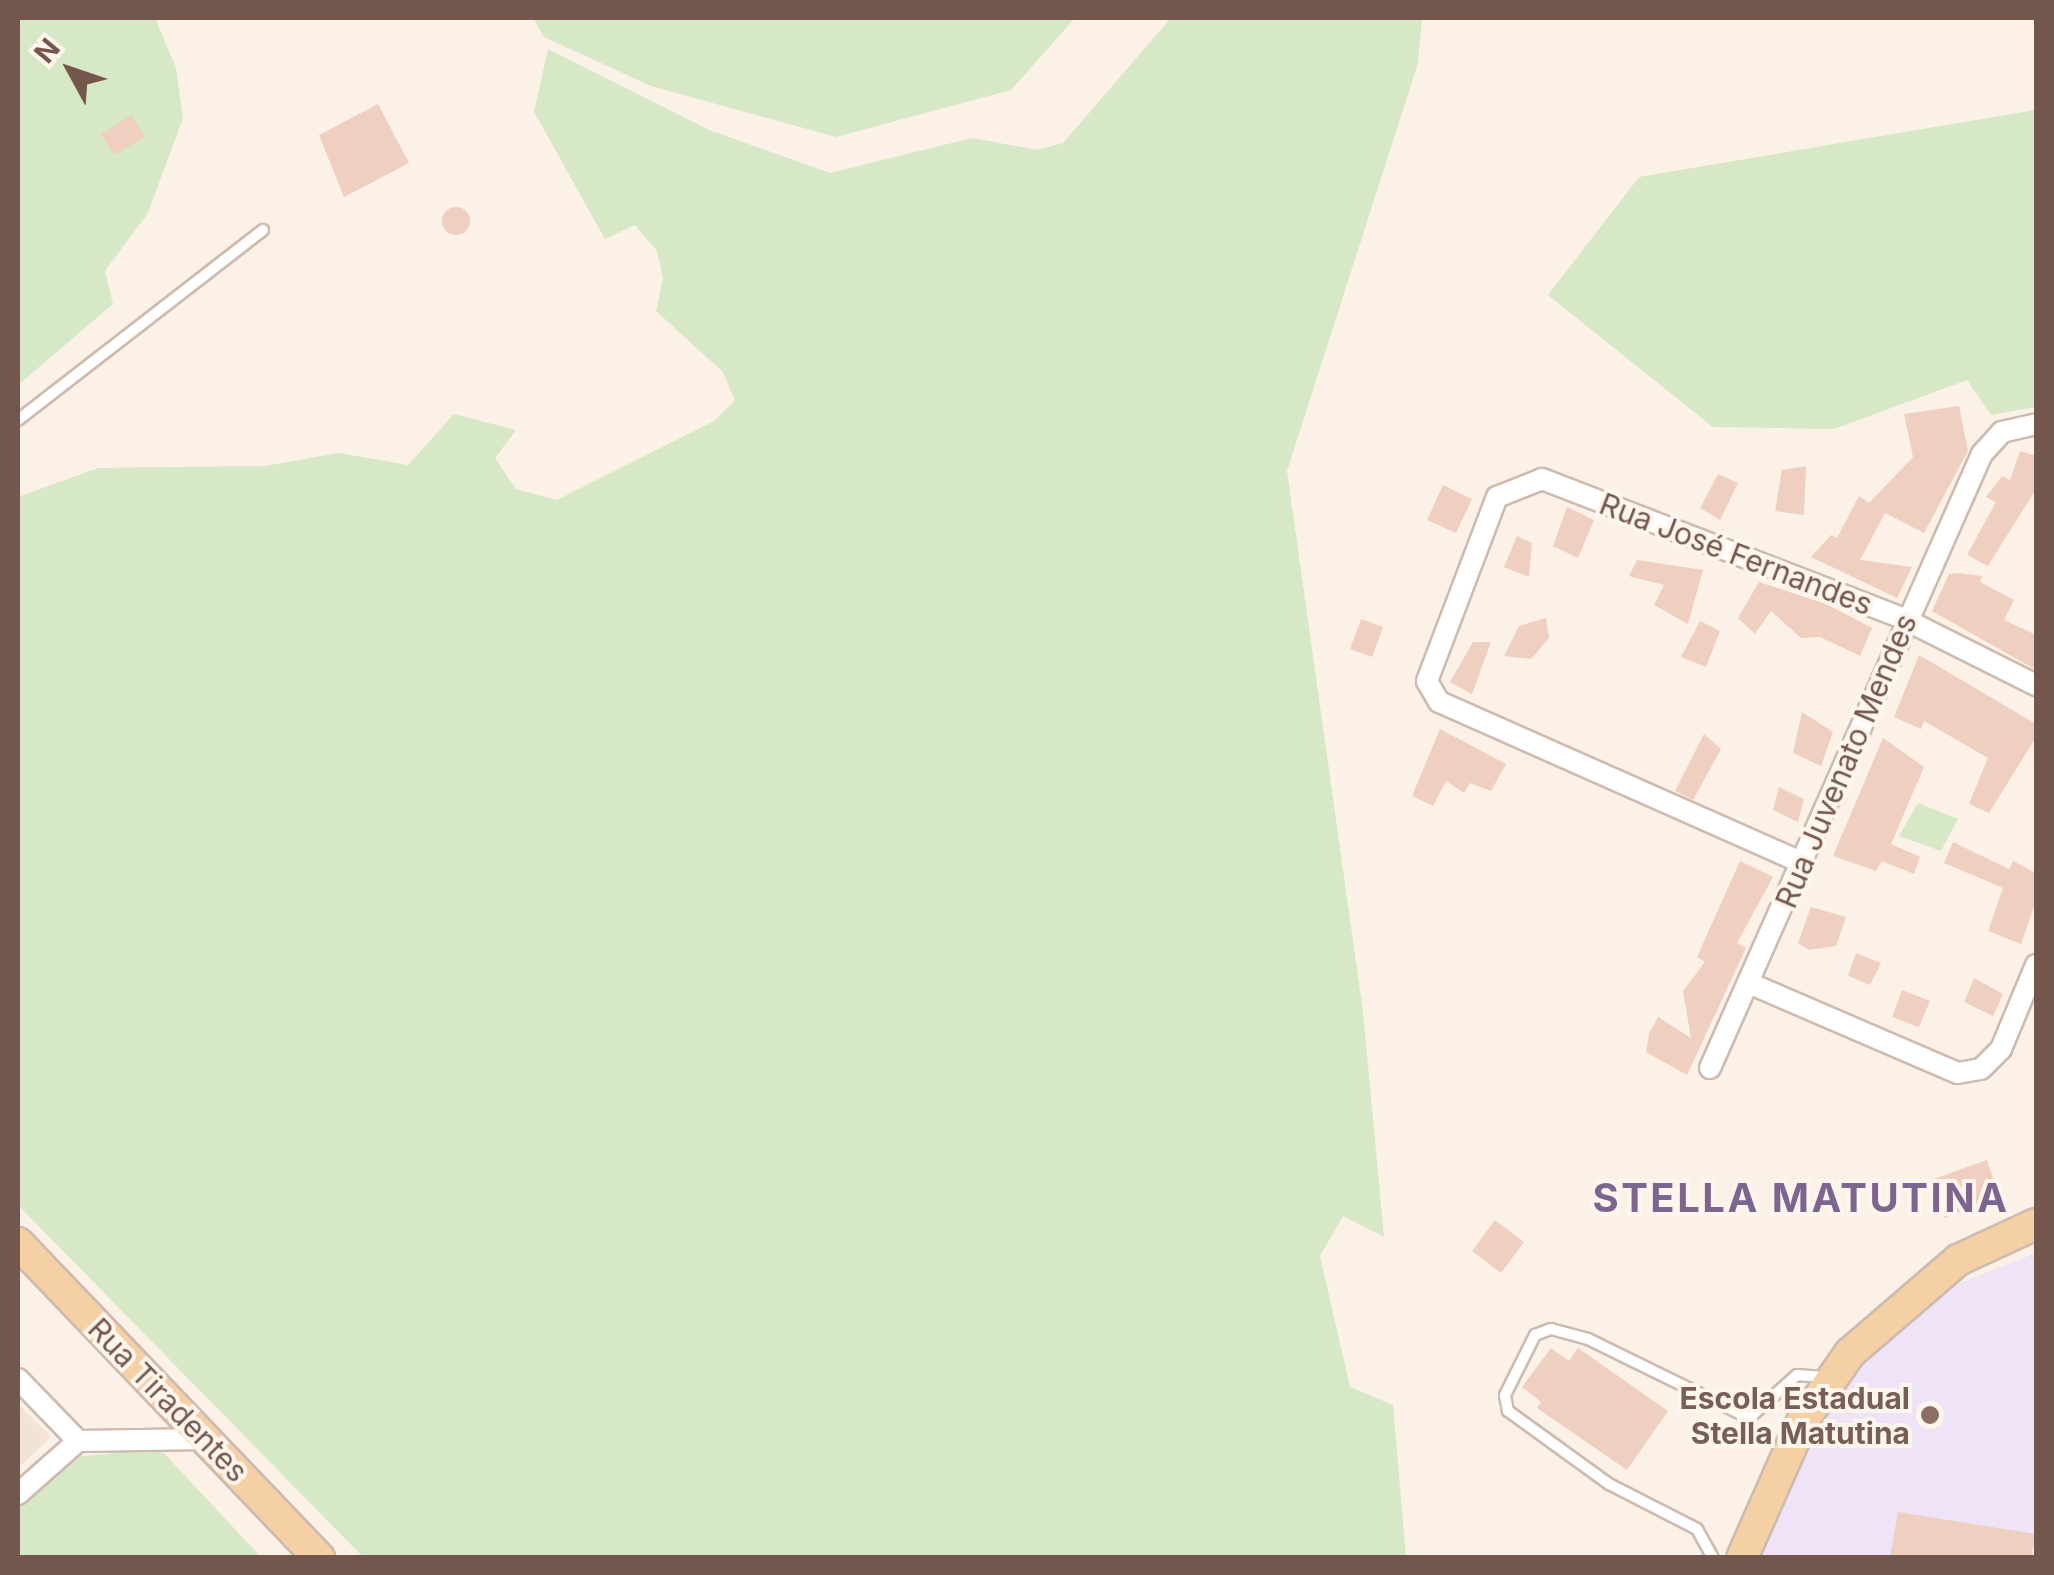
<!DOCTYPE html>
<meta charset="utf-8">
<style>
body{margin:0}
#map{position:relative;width:2054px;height:1575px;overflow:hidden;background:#fbf1e7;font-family:Inter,sans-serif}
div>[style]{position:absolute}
.residential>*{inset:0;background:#f2e3d6}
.education>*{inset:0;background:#eee3f7}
.green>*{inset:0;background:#d6e8c6}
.building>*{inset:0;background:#eecfc0}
.round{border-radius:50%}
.roads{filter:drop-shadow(2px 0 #cebbb0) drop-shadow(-2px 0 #cebbb0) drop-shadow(0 2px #cebbb0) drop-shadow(0 -2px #cebbb0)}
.service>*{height:10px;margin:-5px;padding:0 5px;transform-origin:5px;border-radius:5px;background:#fff}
.minor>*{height:20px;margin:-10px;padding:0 10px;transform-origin:10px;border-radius:10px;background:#fff}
.primary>*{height:30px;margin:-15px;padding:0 15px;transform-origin:15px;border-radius:15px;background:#f5d0a4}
.dots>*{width:28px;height:28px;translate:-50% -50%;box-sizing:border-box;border:5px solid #fef6ed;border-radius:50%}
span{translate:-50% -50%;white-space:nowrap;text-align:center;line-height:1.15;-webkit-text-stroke:8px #fef6ed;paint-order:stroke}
.street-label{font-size:30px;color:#73574d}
.education-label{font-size:30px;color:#785e54;font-weight:700}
.right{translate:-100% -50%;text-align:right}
.district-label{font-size:40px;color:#7d658f;font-weight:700;letter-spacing:2.5px}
.frame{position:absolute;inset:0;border:20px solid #73574d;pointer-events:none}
.north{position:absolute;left:20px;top:20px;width:100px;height:100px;-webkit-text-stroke:8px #fef6ed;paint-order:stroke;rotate:310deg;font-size:28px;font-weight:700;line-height:40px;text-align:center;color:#73574d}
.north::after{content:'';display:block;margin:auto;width:35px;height:45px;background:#73574d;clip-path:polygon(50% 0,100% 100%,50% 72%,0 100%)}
</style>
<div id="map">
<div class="residential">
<i style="clip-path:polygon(18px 1404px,51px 1437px,18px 1468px)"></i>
</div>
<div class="education">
<i style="clip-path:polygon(2036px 1253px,2036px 1557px,1760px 1558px,1799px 1454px,1848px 1376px,1925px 1297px)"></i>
</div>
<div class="green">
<i style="clip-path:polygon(18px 18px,155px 18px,176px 68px,183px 118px,148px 213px,105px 271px,113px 304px,18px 385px)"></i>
<i style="clip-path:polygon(533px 18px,1075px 18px,1011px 90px,836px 137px,651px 86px,544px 37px)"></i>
<i style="clip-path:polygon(1171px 18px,1422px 18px,1418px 63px,1287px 471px,1363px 1012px,1384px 1237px,1343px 1216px,1320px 1256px,1350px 1387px,1393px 1405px,1406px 1557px,363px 1557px,18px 1205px,18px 497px,98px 468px,265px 466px,339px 453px,408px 465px,454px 414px,516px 430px,495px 458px,516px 489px,557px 500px,714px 421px,735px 401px,723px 372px,656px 311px,663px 278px,657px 251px,635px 225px,605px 239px,534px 112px,548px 49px,709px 130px,830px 173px,972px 138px,1037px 150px,1063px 143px)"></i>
<i style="clip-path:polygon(2036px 110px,2036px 407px,1991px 415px,1967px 380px,1834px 429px,1713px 427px,1548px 295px,1639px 177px)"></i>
<i style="clip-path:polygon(1918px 803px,1958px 819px,1941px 851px,1899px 836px)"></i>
<i style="clip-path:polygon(160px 1449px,261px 1557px,18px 1557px,18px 1507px,74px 1457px)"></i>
</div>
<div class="building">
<i style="clip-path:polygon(378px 104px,409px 163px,344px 197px,319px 135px)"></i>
<i style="clip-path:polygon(132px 115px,145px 137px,114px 155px,101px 134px)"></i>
<i class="round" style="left:442px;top:207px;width:28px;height:28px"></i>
<i style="clip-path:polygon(1959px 406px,1968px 451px,1924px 533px,1885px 513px,1860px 560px,1912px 567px,1897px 598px,1811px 557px,1831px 535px,1837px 538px,1859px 496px,1869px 503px,1913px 457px,1904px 414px)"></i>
<i style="clip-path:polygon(2020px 451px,2036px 456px,2036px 489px,1988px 566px,1967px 555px,1996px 502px,1986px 497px,2002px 476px,2010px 480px)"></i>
<i style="clip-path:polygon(1806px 466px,1804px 515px,1775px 511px,1782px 470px)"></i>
<i style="clip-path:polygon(1718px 474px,1738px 483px,1720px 520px,1700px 508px)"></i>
<i style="clip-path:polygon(1443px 485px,1472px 499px,1456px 533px,1427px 520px)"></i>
<i style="clip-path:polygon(1567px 507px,1594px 520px,1578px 558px,1553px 546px)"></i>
<i style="clip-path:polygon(1517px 536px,1532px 543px,1529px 577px,1504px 567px)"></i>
<i style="clip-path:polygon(1637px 560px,1703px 570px,1688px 624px,1654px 605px,1664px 585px,1629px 576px)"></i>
<i style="clip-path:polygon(1958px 573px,1982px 576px,1980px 582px,2014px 600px,2004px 620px,2036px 635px,2036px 670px,1932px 611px,1949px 574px)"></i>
<i style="clip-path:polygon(1759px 582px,1826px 604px,1872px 628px,1860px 656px,1820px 637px,1801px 638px,1771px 611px,1755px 634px,1738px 618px)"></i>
<i style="clip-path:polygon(1546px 618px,1549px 638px,1531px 659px,1504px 656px,1519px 626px)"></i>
<i style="clip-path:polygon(1361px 619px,1383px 627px,1372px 657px,1350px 649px)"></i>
<i style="clip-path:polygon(1700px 621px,1720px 631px,1706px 667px,1681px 657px)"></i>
<i style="clip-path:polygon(1473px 642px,1491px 642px,1472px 694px,1450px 682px)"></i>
<i style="clip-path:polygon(1919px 655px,2036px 724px,2036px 737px,1989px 813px,1969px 804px,1988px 758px,1924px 721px,1921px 729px,1894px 717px)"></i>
<i style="clip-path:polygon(1802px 712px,1833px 732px,1821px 766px,1793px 753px)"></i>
<i style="clip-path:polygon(1440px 729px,1506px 764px,1491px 791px,1470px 783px,1464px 793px,1446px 781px,1433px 806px,1412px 796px)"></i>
<i style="clip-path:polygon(1704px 734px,1721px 749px,1693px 800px,1675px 791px)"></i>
<i style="clip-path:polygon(1883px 738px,1924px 767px,1891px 844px,1920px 857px,1914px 874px,1882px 861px,1876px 871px,1833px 856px)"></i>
<i style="clip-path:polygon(1779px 787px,1804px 799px,1798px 822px,1773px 810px)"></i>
<i style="clip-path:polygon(1953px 842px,2009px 869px,2013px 861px,2036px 873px,2036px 901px,2021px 944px,1988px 931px,2003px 888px,1944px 863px)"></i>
<i style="clip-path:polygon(1740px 861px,1773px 877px,1737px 943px,1746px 948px,1687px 1075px,1646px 1052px,1649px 1034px,1658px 1017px,1691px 1038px,1683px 991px,1705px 962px,1697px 957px)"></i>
<i style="clip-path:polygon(1811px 907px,1846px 917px,1836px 946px,1809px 950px,1798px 943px)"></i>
<i style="clip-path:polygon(1856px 953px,1881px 963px,1870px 985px,1848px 976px)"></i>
<i style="clip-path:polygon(1974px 978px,2003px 994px,1993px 1016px,1964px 1002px)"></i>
<i style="clip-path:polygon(1902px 990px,1930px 1001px,1919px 1027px,1892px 1017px)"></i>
<i style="clip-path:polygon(1987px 1160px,1999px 1197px,1944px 1218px,1931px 1180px)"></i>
<i style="clip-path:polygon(1495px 1220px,1524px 1242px,1501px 1273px,1472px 1251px)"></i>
<i style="clip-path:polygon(1551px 1348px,1569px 1361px,1578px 1348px,1668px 1411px,1627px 1470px,1537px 1408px,1541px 1402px,1522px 1387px)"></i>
<i style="clip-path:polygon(1898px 1512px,2035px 1534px,2031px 1558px,1890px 1558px)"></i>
</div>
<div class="roads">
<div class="service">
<i style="left:18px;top:420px;width:310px;rotate:-37.8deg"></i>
<i style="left:1713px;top:1558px;width:33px;rotate:-119deg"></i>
<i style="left:1697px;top:1529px;width:99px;rotate:-152.9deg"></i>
<i style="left:1609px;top:1484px;width:125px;rotate:-144.1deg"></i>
<i style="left:1508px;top:1411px;width:16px;rotate:-101deg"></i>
<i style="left:1505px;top:1395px;width:67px;rotate:-63.4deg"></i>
<i style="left:1535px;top:1335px;width:17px;rotate:-21deg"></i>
<i style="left:1551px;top:1329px;width:38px;rotate:15deg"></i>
<i style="left:1588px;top:1339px;width:179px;rotate:26.1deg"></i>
<i style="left:1749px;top:1418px;width:64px;rotate:-41.9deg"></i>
<i style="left:1797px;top:1375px;width:28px;rotate:4deg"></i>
</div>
<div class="minor">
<i style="left:1805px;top:864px;width:400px;rotate:-156.1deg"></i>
<i style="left:1439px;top:702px;width:24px;rotate:-120deg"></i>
<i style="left:1427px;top:681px;width:197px;rotate:-69.2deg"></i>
<i style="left:1497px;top:497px;width:48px;rotate:-21.8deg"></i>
<i style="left:1542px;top:479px;width:388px;rotate:21.1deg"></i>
<i style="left:1904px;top:619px;width:148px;rotate:26.6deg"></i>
<i style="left:1751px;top:984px;width:225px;rotate:23.3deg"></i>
<i style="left:1958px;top:1073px;width:23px;rotate:-10deg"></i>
<i style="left:1981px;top:1069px;width:28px;rotate:-45deg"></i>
<i style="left:2001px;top:1049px;width:91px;rotate:-67.4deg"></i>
<i style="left:1710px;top:1068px;width:672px;rotate:-66.11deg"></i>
<i style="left:1982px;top:454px;width:30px;rotate:-48deg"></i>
<i style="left:2002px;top:432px;width:35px;rotate:-13deg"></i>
<i style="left:18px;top:1379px;width:86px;rotate:45.9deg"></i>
<i style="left:18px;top:1494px;width:80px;rotate:-41.5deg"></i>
<i style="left:78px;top:1441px;width:126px;rotate:-0.9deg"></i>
</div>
<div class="primary">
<i style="left:18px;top:1243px;width:436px;rotate:46.3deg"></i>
<i style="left:1742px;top:1558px;width:149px;rotate:-66.2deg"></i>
<i style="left:1802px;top:1422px;width:84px;rotate:-55.2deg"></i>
<i style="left:1850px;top:1353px;width:143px;rotate:-40.7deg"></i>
<i style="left:1958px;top:1260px;width:86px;rotate:-24.8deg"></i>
</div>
</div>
<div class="dots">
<i style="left:1930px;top:1415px;background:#8d6e63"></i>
</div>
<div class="street-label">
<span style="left:1736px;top:554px;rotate:21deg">Rua José Fernandes</span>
<span style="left:1846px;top:761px;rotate:-67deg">Rua Juvenato Mendes</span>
<span style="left:168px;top:1400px;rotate:46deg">Rua Tiradentes</span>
</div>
<div class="education-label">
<span class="right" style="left:1910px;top:1415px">Escola Estadual<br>Stella Matutina</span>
</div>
<div class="district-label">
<span style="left:1801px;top:1198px">STELLA MATUTINA</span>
</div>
<div class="frame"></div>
<div class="north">N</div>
</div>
